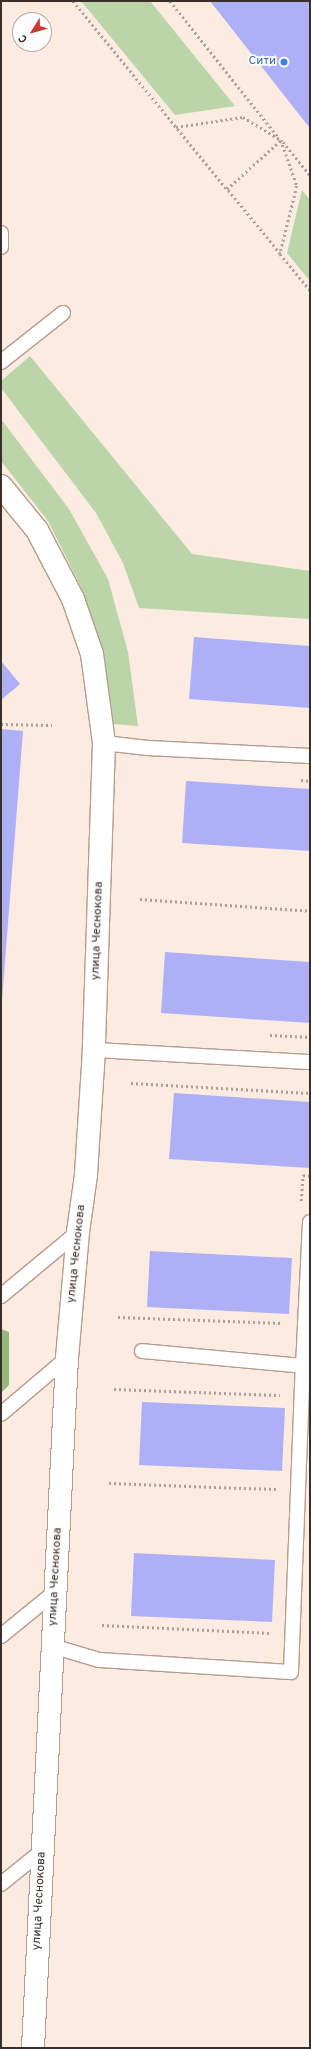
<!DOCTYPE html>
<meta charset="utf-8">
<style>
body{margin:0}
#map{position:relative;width:311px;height:2049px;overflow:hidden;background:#fcebe1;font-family:Overpass,sans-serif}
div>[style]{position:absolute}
.green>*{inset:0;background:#bbd5a9}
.forest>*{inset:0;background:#93b977}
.building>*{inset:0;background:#adb0f6}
.path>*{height:2.5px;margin-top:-1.25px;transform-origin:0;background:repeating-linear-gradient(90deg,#ad9e96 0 2px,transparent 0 5px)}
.roads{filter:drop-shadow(1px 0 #b69c8d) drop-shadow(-1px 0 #b69c8d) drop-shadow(0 1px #b69c8d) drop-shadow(0 -1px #b69c8d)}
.lane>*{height:14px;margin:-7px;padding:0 7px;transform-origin:7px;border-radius:7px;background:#fff}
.street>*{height:22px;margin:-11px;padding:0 11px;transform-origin:11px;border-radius:11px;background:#fff}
.dots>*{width:11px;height:11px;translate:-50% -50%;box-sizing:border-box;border:2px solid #fcfcfc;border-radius:50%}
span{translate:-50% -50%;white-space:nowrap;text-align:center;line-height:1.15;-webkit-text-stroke:3.5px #fcfcfc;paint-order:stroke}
.shop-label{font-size:12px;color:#366cbe}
.right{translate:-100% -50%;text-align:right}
.street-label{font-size:12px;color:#3a2f29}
.frame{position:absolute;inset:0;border:2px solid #3a2f29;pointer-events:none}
.north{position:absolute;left:12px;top:12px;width:40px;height:40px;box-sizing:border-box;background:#fcfcfc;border:1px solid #aeaaa8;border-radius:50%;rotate:233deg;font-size:11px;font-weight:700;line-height:16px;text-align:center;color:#3a2f29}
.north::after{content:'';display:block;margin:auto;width:14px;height:18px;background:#c73932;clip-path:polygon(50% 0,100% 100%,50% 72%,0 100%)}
</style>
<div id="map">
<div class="green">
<i style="clip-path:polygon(81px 1px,150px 1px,235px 106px,175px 115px)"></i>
<i style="clip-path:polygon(302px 190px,310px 200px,310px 281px,287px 253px)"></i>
<i style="clip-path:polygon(30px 356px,192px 554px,310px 571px,310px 619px,139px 608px,123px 563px,96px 513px,1px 388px,1px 381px)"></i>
<i style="clip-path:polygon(1px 419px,69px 509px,108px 579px,128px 652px,138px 726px,113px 724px,104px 654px,84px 593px,48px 521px,1px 461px)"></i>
</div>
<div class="forest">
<i style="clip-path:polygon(1px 1329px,9px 1332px,9px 1385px,1px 1393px)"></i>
</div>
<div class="building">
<i style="clip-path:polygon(210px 1px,310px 1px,310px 128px,305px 122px)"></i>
<i style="clip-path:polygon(194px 637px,310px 646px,310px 708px,189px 699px)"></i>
<i style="clip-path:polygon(1px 661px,20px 684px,1px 700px)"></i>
<i style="clip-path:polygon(1px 729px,23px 731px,2px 1000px,1px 999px)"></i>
<i style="clip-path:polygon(186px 781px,310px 789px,310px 851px,182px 843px)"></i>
<i style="clip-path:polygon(165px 952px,310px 962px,310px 1023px,161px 1013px)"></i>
<i style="clip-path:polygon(174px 1093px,310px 1102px,310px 1168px,169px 1159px)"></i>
<i style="clip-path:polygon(150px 1251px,292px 1258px,289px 1314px,147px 1307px)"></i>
<i style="clip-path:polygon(142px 1402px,285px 1408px,282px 1471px,139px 1465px)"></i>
<i style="clip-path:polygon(134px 1553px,275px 1560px,272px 1622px,131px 1616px)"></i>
</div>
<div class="path">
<i style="left:73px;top:1px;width:243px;rotate:50.7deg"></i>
<i style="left:227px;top:189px;width:73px;rotate:-42.2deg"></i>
<i style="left:170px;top:1px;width:175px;rotate:51.5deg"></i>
<i style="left:176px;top:127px;width:68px;rotate:-8.5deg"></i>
<i style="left:243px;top:117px;width:44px;rotate:31.2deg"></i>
<i style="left:281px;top:140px;width:49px;rotate:70.8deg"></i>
<i style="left:297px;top:186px;width:70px;rotate:104deg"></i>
<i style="left:280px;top:254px;width:84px;rotate:-129.2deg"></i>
<i style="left:283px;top:142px;width:43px;rotate:50.7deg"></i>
<i style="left:280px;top:254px;width:47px;rotate:50.2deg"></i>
<i style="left:1px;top:724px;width:51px;rotate:1.1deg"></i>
<i style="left:301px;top:780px;width:9px;rotate:6deg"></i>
<i style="left:140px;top:899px;width:170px;rotate:4deg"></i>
<i style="left:270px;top:1035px;width:40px;rotate:2.9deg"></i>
<i style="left:131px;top:1083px;width:179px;rotate:3.2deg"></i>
<i style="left:301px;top:1201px;width:26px;rotate:-86deg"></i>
<i style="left:303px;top:1175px;width:7px;rotate:8deg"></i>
<i style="left:118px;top:1317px;width:165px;rotate:2.1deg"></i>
<i style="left:114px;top:1389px;width:166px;rotate:2.1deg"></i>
<i style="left:109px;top:1483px;width:167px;rotate:2.1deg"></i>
<i style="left:102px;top:1625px;width:169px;rotate:2.7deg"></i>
</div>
<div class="roads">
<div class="lane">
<i style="left:1px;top:233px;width:14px;rotate:90deg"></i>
<i style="left:1px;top:362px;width:79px;rotate:-38.3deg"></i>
<i style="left:104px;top:743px;width:44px;rotate:6.5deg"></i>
<i style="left:148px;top:748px;width:162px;rotate:2.8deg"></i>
<i style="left:94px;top:1050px;width:216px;rotate:3.2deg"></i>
<i style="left:1px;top:1296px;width:100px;rotate:-39.7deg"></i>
<i style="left:142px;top:1351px;width:162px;rotate:5.3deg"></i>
<i style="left:303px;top:1366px;width:144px;rotate:-87.2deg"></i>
<i style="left:1px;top:1414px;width:87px;rotate:-40.3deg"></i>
<i style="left:1px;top:1636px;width:70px;rotate:-39.2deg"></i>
<i style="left:52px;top:1646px;width:49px;rotate:16.6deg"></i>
<i style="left:99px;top:1660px;width:192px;rotate:3.6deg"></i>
<i style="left:291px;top:1672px;width:306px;rotate:-87.8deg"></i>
<i style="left:1px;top:1884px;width:53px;rotate:-38.8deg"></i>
</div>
<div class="street">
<i style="left:1px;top:486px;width:57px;rotate:50.7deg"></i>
<i style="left:37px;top:530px;width:78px;rotate:62.4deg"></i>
<i style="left:73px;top:599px;width:58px;rotate:70.9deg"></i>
<i style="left:92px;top:654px;width:90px;rotate:82.3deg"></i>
<i style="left:104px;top:743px;width:307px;rotate:91.9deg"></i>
<i style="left:94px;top:1050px;width:125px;rotate:93.7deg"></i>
<i style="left:86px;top:1175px;width:58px;rotate:98deg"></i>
<i style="left:78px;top:1232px;width:126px;rotate:95deg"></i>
<i style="left:67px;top:1358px;width:691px;rotate:92.82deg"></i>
</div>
</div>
<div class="dots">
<i style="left:284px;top:62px;background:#3f7fe0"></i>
</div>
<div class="shop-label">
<span class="right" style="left:276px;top:62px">Сити</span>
</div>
<div class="street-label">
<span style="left:98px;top:931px;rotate:-88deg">улица Чеснокова</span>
<span style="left:77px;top:1254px;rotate:-84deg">улица Чеснокова</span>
<span style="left:56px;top:1577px;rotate:-87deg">улица Чеснокова</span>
<span style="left:40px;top:1901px;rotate:-87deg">улица Чеснокова</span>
</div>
<div class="frame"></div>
<div class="north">С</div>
</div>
